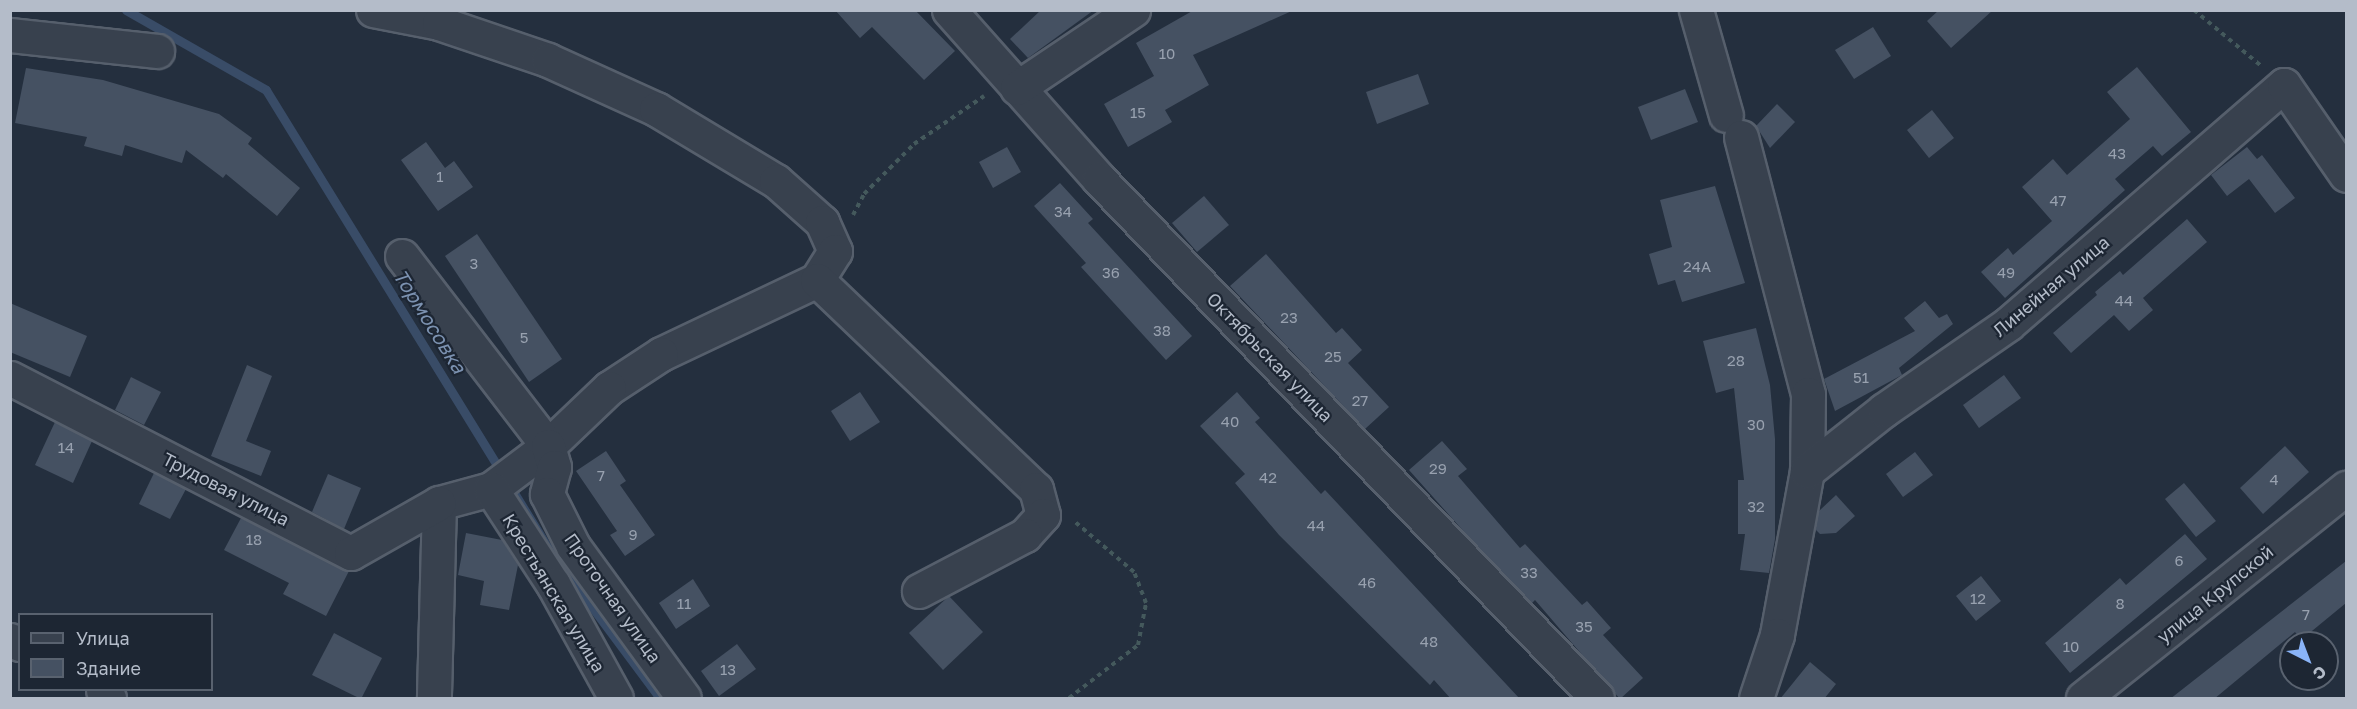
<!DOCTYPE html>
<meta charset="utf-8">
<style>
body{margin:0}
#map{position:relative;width:2357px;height:709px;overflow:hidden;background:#242f3e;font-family:"Golos Text",sans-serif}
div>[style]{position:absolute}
.stream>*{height:9px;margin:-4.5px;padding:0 4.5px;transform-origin:4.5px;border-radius:4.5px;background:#394c67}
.building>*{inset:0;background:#455162}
.path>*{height:4px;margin-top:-2px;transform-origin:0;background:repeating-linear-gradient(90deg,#44595c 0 4.5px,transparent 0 9px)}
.roads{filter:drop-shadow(2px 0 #565f6c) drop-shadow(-2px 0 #565f6c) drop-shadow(0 2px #565f6c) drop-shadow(0 -2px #565f6c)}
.minor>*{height:33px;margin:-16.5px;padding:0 16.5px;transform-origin:16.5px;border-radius:16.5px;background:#38414e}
span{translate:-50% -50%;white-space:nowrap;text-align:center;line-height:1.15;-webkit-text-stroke:4.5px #1d2633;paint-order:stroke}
.number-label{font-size:15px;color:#98a1af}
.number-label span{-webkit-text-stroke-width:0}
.street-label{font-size:18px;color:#b4bcc9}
.water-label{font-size:20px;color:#7c92b1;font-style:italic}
.frame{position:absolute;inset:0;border:12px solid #b4bcc9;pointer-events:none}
.legend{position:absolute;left:18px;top:613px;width:195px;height:78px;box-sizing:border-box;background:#1d2633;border:2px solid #59626f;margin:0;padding:8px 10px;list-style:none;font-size:18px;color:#b4bcc9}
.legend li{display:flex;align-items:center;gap:12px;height:30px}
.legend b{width:30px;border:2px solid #59626f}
.north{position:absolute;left:2279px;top:631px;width:60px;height:60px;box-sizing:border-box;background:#1d2633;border:2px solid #59626f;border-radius:50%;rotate:138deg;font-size:16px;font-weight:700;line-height:24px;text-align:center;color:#b4bcc9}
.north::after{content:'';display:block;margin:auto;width:21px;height:27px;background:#8ab4f8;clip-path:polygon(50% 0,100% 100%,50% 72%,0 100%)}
</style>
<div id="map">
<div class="stream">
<i style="left:126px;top:10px;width:161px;rotate:29.7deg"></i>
<i style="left:266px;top:90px;width:538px;rotate:58.38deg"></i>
<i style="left:548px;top:548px;width:187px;rotate:53.3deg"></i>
</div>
<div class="building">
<i style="clip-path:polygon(835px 10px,915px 10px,955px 51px,924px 80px,872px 27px,860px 38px)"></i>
<i style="clip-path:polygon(1041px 10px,1094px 10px,1028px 58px,1010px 39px)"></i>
<i style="clip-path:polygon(1194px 10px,1294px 10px,1193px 55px,1209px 85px,1165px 110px,1172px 122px,1128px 147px,1104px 104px,1154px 76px,1136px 43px)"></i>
<i style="clip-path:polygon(1939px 10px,1993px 10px,1951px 48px,1927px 21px)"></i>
<i style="clip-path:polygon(1873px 27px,1891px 56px,1854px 79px,1835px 50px)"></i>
<i style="clip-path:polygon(2137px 67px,2191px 132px,2162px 156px,2153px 146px,2115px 179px,2125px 190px,2005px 298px,1981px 272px,2008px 248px,2013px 255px,2052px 221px,2022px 187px,2053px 159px,2067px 175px,2130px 119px,2107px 92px)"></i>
<i style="clip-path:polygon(26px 68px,103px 80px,219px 114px,252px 138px,248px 144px,300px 188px,277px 216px,226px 174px,223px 178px,186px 150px,182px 163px,125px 145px,122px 156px,84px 146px,87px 137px,15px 123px)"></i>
<i style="clip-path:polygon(1418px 74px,1429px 104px,1377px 124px,1366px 92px)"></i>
<i style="clip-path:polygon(1685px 89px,1698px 122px,1651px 140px,1638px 107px)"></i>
<i style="clip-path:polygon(1777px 104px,1795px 122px,1770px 148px,1756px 126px)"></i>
<i style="clip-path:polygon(1932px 110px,1954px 138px,1929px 158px,1907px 130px)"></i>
<i style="clip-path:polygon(426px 142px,445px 168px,454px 161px,473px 187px,438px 211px,401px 160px)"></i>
<i style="clip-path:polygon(1007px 147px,1021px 172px,993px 188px,979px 162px)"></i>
<i style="clip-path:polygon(2247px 147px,2257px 159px,2262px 155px,2295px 198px,2275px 213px,2249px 179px,2227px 196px,2211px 175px)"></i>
<i style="clip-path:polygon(1060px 183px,1093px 219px,1088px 223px,1192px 336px,1166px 360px,1081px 267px,1086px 263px,1034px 206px)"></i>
<i style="clip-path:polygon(1715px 186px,1745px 283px,1682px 302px,1675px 280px,1658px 285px,1649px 254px,1672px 247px,1660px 200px)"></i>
<i style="clip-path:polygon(1204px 196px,1229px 225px,1197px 252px,1172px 223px)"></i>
<i style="clip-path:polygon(2187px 219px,2207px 242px,2143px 298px,2153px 310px,2129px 331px,2114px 315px,2071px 353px,2053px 333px,2097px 295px,2095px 292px,2120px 271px,2123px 275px)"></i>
<i style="clip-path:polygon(477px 234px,562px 359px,529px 382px,445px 256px)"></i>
<i style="clip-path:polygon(1266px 254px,1336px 333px,1342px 328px,1362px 350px,1348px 363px,1389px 407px,1365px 429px,1230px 286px)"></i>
<i style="clip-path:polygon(1925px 301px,1939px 318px,1947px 314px,1953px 324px,1899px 368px,1902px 375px,1835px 411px,1824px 379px,1915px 331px,1904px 318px)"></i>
<i style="clip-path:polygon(10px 303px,87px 336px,70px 377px,10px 352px)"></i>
<i style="clip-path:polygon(1756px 328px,1770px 385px,1775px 439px,1775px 539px,1769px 573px,1740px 570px,1745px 534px,1738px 534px,1738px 480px,1744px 480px,1734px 388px,1716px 393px,1703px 341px)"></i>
<i style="clip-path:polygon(247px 365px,272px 376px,246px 441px,271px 451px,261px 476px,211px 456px)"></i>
<i style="clip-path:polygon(2004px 375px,2021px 398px,1979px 428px,1963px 405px)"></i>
<i style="clip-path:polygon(131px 377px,161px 392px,144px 425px,115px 410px)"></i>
<i style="clip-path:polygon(860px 392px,880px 422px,850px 441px,831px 411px)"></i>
<i style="clip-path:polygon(1237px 392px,1260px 418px,1255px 422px,1321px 494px,1325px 490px,1520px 699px,1451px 699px,1434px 680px,1430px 685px,1279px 535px,1235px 483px,1245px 474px,1200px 426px)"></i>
<i style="clip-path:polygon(55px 422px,92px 441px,73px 483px,35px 465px)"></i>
<i style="clip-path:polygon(1442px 441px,1467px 469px,1458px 476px,1520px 548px,1525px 544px,1582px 605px,1587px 601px,1611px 628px,1603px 635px,1643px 678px,1620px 699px,1535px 600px,1532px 603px,1474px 543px,1409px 470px)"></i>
<i style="clip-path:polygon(2285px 446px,2309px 472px,2263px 514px,2240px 488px)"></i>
<i style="clip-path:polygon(606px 451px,626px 481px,620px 485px,655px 535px,625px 556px,610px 535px,617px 531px,576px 471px)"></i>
<i style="clip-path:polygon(1915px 452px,1933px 475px,1903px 497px,1886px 474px)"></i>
<i style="clip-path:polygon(154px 473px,186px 489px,170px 519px,139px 504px)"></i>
<i style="clip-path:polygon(328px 474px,361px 488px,344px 529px,312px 512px)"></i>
<i style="clip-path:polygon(2184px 483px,2216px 521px,2196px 537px,2165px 499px)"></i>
<i style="clip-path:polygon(1836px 495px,1855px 516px,1836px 533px,1820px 534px,1815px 529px,1819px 511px)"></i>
<i style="clip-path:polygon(241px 518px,349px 571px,326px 616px,283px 594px,289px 583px,224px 550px)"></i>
<i style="clip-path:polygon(466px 533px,502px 540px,518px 565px,509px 610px,480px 605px,484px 581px,458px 575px)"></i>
<i style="clip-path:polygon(2185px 534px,2207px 559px,2070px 673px,2045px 643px,2120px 578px,2126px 585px)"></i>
<i style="clip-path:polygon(2346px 561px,2346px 603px,2301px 640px,2295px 632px,2214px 699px,2170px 699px)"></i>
<i style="clip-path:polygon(1981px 576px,2001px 601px,1976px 621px,1956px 596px)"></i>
<i style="clip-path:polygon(693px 579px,710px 606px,676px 629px,659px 603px)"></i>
<i style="clip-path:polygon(949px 596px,983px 632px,943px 670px,909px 633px)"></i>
<i style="clip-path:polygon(334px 633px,382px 658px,361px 699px,312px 675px)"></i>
<i style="clip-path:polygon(737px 644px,756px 669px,719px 696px,701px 671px)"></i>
<i style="clip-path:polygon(1810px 662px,1836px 684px,1824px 699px,1780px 699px)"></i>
</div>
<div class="path">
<i style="left:2194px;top:10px;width:86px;rotate:39.8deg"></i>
<i style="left:853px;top:215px;width:24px;rotate:-62deg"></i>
<i style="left:864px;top:194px;width:71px;rotate:-45deg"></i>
<i style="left:914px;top:144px;width:85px;rotate:-34.4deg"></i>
<i style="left:1069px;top:698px;width:87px;rotate:-37.5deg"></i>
<i style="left:1138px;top:645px;width:43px;rotate:-79.2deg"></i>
<i style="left:1146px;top:603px;width:33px;rotate:-111deg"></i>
<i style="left:1134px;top:572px;width:80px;rotate:-139.6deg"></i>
</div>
<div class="roads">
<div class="minor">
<i style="left:373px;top:10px;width:67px;rotate:11.1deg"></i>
<i style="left:439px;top:23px;width:115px;rotate:18.7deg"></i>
<i style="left:548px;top:60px;width:119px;rotate:24.4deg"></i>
<i style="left:656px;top:109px;width:140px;rotate:31deg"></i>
<i style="left:776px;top:181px;width:62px;rotate:41.7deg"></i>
<i style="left:822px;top:222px;width:32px;rotate:66deg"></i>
<i style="left:835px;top:251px;width:34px;rotate:122deg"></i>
<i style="left:817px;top:280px;width:173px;rotate:154.6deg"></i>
<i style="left:661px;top:354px;width:62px;rotate:146.8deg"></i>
<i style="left:609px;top:388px;width:84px;rotate:136.4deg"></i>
<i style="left:548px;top:446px;width:71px;rotate:143deg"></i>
<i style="left:491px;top:489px;width:54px;rotate:164.9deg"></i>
<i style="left:439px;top:503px;width:195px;rotate:91.5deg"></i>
<i style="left:949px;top:10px;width:226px;rotate:48.4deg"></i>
<i style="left:1099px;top:179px;width:719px;rotate:46.18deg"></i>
<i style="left:1696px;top:10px;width:109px;rotate:74.1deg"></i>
<i style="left:10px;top:35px;width:148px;rotate:6.2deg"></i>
<i style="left:1017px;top:88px;width:140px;rotate:-33.9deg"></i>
<i style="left:1741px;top:137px;width:266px;rotate:75.4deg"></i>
<i style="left:1808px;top:394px;width:77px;rotate:90.7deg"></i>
<i style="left:1807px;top:471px;width:167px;rotate:100.4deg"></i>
<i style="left:1777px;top:635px;width:66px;rotate:108.4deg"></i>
<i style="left:402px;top:256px;width:240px;rotate:52.5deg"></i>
<i style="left:548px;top:446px;width:22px;rotate:74deg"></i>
<i style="left:554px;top:467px;width:28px;rotate:105deg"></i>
<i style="left:547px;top:494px;width:58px;rotate:63.4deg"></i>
<i style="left:573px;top:546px;width:188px;rotate:53.9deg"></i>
<i style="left:817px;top:280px;width:303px;rotate:43.7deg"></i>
<i style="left:1036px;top:489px;width:27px;rotate:75deg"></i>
<i style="left:1043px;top:515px;width:27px;rotate:132deg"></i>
<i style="left:1025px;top:535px;width:120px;rotate:152.2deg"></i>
<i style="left:10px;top:378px;width:383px;rotate:27.2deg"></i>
<i style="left:351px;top:553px;width:101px;rotate:-29.6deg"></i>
<i style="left:1807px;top:471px;width:98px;rotate:-38.4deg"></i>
<i style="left:1884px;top:410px;width:151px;rotate:-34.7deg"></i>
<i style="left:2008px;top:324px;width:365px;rotate:-40.9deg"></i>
<i style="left:2284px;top:85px;width:109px;rotate:55.4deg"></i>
<i style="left:491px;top:489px;width:113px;rotate:56.9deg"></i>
<i style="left:553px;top:584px;width:130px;rotate:61.1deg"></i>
<i style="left:10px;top:640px;width:11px;rotate:22deg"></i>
<i style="left:103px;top:690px;width:10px;rotate:53deg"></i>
<i style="left:2083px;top:698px;width:337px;rotate:-38.6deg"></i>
</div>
</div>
<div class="number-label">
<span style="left:1167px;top:54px">10</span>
<span style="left:1138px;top:113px">15</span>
<span style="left:2117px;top:154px">43</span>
<span style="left:440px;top:177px">1</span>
<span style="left:2058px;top:201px">47</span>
<span style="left:1063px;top:212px">34</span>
<span style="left:474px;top:264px">3</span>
<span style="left:1697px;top:267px">24А</span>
<span style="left:1111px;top:273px">36</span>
<span style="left:2006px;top:273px">49</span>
<span style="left:2124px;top:301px">44</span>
<span style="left:1289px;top:318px">23</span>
<span style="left:1162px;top:331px">38</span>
<span style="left:524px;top:338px">5</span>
<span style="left:1333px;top:357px">25</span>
<span style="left:1736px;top:361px">28</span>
<span style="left:1861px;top:378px">51</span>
<span style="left:1360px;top:401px">27</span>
<span style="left:1230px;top:422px">40</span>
<span style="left:1756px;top:425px">30</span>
<span style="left:66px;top:448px">14</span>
<span style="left:1438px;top:469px">29</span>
<span style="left:601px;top:476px">7</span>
<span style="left:1268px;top:478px">42</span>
<span style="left:2274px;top:480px">4</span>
<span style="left:1756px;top:507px">32</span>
<span style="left:1316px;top:526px">44</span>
<span style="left:633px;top:535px">9</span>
<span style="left:254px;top:540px">18</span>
<span style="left:2179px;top:561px">6</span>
<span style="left:1529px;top:573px">33</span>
<span style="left:1367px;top:583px">46</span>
<span style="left:1978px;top:599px">12</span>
<span style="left:684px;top:604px">11</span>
<span style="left:2120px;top:604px">8</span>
<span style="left:2306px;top:615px">7</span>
<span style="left:1584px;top:627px">35</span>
<span style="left:1429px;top:642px">48</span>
<span style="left:2071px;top:647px">10</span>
<span style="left:728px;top:670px">13</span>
</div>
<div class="street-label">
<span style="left:2051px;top:286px;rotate:-40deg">Линейная улица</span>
<span style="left:1270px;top:357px;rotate:46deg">Октябрьская улица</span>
<span style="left:226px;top:489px;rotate:27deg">Трудовая улица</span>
<span style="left:554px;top:593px;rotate:59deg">Крестьянская улица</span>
<span style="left:2215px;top:594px;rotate:-39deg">улица Крупской</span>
<span style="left:613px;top:598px;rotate:55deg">Проточная улица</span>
</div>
<div class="water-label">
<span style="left:430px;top:321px;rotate:58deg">Тормосовка</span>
</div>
<div class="frame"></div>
<ul class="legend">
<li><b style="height:8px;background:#38414e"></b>Улица</li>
<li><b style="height:16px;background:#455162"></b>Здание</li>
</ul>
<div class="north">С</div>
</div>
